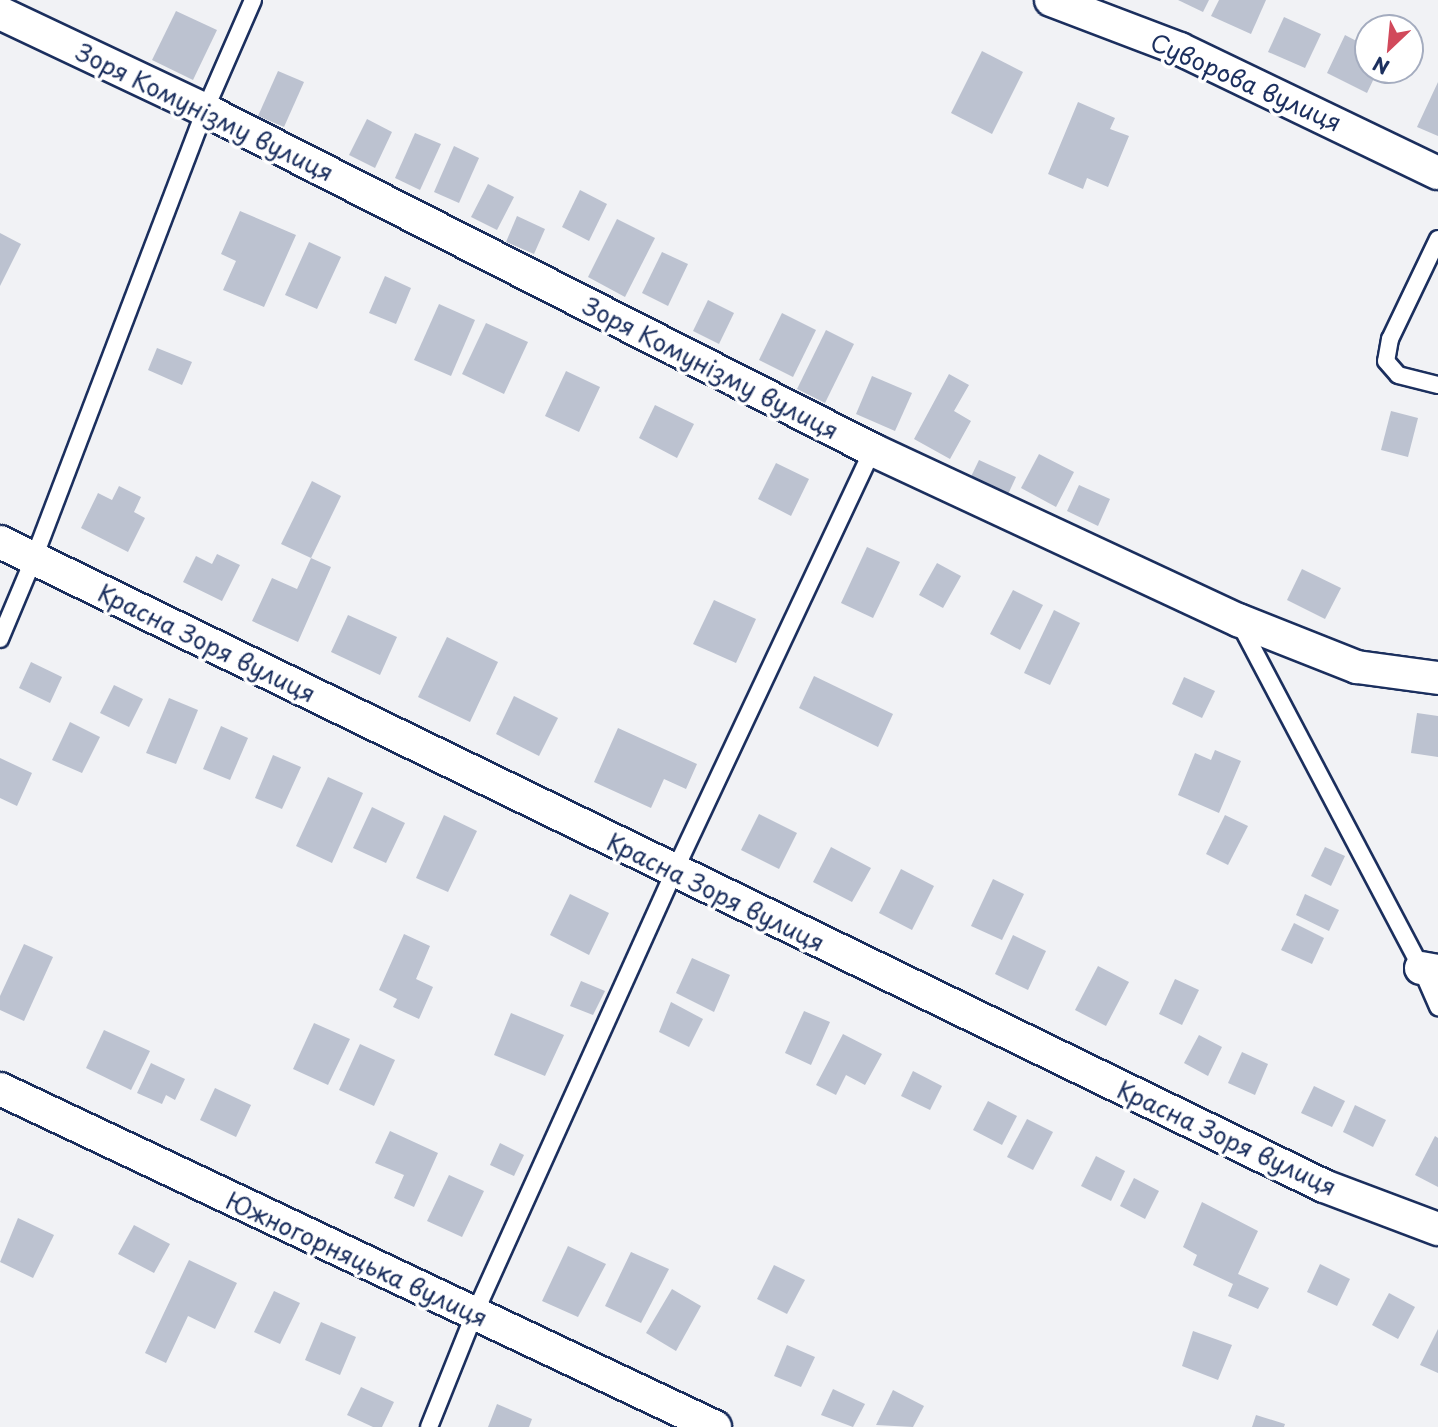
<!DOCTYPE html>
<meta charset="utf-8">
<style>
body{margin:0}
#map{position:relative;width:1438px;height:1427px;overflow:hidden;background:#f1f2f5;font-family:"Playpen Sans",sans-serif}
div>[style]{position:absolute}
.building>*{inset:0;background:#bcc2d0}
.roads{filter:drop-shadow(2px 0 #1b2f5e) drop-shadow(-2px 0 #1b2f5e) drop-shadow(0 2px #1b2f5e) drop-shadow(0 -2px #1b2f5e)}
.service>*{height:16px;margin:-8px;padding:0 8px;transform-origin:8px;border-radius:8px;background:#fff}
.minor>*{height:32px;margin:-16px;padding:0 16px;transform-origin:16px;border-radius:16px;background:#fff}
span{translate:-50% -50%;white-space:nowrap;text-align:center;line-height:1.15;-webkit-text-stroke:7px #fff;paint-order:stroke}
.street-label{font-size:24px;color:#1b2f5e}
.north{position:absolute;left:1354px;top:14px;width:70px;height:70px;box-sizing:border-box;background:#fff;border:2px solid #a4acbf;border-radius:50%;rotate:206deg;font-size:19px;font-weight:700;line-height:28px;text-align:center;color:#1b2f5e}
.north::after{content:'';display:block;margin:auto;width:24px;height:32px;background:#d1495b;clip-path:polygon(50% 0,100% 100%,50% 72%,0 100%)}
</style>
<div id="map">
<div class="building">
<i style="clip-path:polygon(1178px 0,1209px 0,1203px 12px)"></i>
<i style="clip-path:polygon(1219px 0,1266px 0,1251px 34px,1211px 16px)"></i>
<i style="clip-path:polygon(176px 11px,217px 30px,193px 80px,152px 60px)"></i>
<i style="clip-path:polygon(1284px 17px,1321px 34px,1305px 68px,1268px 52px)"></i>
<i style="clip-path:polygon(1345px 35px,1368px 47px,1368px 70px,1378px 70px,1367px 93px,1327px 73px)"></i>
<i style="clip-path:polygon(982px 51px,1023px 72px,992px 134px,951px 113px)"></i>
<i style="clip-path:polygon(278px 71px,304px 82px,284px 127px,258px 116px)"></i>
<i style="clip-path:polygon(1438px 82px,1438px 136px,1417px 127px)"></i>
<i style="clip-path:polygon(1078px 102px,1115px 118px,1110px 129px,1129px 136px,1108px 187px,1087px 178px,1083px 189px,1048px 174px)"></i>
<i style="clip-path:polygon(367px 119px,392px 132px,375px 168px,349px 155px)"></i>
<i style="clip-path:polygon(415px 133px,441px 144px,420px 190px,395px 178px)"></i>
<i style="clip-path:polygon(454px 146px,479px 158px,459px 203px,434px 192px)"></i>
<i style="clip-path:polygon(488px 184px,514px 197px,497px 230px,471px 217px)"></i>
<i style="clip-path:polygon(580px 190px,607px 204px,589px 241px,562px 227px)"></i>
<i style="clip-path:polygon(240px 211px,296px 235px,264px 307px,223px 290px,236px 261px,221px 254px)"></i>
<i style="clip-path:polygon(517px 216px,545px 229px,534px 254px,506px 242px)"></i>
<i style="clip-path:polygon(617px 219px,655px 238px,625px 297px,588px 277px)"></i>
<i style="clip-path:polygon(0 233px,21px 244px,0 286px)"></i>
<i style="clip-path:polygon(309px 242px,341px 257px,317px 309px,285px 295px)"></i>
<i style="clip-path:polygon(662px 252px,688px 264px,668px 306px,642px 293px)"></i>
<i style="clip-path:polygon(385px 276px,411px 288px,396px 324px,369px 313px)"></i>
<i style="clip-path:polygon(708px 300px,734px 313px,719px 344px,693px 331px)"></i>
<i style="clip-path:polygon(439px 304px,475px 320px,451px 376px,414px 360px)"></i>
<i style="clip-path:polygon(782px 313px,816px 330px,793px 377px,759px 360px)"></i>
<i style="clip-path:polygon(486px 323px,528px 342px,504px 394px,462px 374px)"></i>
<i style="clip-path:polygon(826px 330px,854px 344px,825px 403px,797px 389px)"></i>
<i style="clip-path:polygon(157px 348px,192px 362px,182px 385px,148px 370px)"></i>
<i style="clip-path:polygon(566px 371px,600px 387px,579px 432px,545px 416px)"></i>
<i style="clip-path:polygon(949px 374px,969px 385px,954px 411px,971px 421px,950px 459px,914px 439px)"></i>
<i style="clip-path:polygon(872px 376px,912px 393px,895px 431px,856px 414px)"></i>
<i style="clip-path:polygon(655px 405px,694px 424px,677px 458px,639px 438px)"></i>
<i style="clip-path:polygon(1391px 411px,1418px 418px,1408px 457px,1381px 450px)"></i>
<i style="clip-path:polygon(1039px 454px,1074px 472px,1056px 507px,1021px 488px)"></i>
<i style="clip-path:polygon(979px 460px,1016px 477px,1004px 503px,967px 485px)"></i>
<i style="clip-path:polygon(776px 463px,809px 479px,791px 516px,758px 499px)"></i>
<i style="clip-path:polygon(312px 481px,341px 496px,311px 558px,281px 544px)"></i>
<i style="clip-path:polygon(1079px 485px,1110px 499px,1098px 526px,1067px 511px)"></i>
<i style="clip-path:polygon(119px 486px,141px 497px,134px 512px,145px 518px,128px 552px,81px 528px,98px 493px,112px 500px)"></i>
<i style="clip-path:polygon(867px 547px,900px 562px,873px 618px,841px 603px)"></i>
<i style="clip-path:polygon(217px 554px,240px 565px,222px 601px,183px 582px,196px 556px,212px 564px)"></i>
<i style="clip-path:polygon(311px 558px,331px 567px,298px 642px,252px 621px,272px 578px,297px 589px)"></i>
<i style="clip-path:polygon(937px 563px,961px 576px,943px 608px,919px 595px)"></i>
<i style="clip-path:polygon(1302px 569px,1341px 588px,1325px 619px,1287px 600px)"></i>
<i style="clip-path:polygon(1013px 590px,1043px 605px,1020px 650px,990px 634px)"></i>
<i style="clip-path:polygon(714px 600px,756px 619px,736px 663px,693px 644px)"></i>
<i style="clip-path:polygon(1054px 610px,1080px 623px,1050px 685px,1024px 673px)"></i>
<i style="clip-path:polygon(348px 615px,397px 637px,380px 675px,331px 652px)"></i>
<i style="clip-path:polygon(447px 637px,498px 662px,470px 722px,418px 697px)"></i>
<i style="clip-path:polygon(31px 662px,62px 677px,50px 703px,19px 688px)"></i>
<i style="clip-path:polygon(814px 676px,893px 714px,878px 747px,799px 708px)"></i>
<i style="clip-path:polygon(1184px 677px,1215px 691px,1202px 718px,1172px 704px)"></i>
<i style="clip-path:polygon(114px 685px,143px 699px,129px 727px,100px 713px)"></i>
<i style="clip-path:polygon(514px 696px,558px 718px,539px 756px,496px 734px)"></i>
<i style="clip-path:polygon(169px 698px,198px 710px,176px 764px,146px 753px)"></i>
<i style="clip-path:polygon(1417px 713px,1438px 716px,1438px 757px,1411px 753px)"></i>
<i style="clip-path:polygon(70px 722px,100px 737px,82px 773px,52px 760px)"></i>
<i style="clip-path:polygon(221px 726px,248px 738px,230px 780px,203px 769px)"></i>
<i style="clip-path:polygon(618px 728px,697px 764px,686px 789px,664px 779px,651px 808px,594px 782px)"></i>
<i style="clip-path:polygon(1215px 750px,1241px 761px,1219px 813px,1178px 795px,1195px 753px,1211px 760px)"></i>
<i style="clip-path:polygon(273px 755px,301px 767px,282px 809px,255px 798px)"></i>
<i style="clip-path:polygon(0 758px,32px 773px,17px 806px,0 798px)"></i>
<i style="clip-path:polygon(328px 777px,363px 793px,332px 863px,296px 846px)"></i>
<i style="clip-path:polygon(372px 807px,405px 823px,386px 863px,353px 848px)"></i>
<i style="clip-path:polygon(759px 814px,797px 833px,779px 869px,741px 850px)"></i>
<i style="clip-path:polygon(444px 815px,477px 831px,448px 892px,416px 878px)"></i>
<i style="clip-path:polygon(1225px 815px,1248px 826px,1228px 865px,1206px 854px)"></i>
<i style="clip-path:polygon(831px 847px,871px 868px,852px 902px,813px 882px)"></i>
<i style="clip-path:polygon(1325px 847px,1345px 856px,1331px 886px,1311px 876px)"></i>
<i style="clip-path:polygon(901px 869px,934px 886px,912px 930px,879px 913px)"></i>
<i style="clip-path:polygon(993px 879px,1024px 894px,1002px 940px,971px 926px)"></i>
<i style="clip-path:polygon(570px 894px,609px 913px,589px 955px,550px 935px)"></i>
<i style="clip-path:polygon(1305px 894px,1339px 910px,1329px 931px,1296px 915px)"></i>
<i style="clip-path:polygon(1294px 923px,1324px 938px,1312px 964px,1281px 950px)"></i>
<i style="clip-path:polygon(404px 934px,430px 946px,416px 979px,433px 987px,419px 1019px,393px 1007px,397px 999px,379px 990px)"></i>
<i style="clip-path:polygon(1013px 935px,1046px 951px,1028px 990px,995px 974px)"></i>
<i style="clip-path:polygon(24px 944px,53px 957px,24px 1021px,0 1010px,0 996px)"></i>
<i style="clip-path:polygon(692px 958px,730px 975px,714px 1012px,676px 993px)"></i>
<i style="clip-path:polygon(1098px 966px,1129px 982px,1106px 1026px,1075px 1010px)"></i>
<i style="clip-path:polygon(1175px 979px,1199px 990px,1182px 1025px,1159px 1014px)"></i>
<i style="clip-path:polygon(581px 981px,605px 991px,593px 1015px,570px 1006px)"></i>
<i style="clip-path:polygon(671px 1002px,703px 1019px,689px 1047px,659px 1032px)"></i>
<i style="clip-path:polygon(804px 1011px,830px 1022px,811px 1065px,785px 1053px)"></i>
<i style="clip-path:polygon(511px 1013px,564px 1035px,545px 1076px,494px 1055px)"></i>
<i style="clip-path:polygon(314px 1023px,350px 1039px,328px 1085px,293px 1069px)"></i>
<i style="clip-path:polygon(104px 1030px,150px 1051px,131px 1090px,86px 1068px)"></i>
<i style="clip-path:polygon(843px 1034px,882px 1054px,865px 1085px,846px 1075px,836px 1095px,816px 1085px)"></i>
<i style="clip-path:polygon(1199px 1035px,1222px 1047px,1208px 1076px,1184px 1063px)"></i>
<i style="clip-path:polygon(360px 1044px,395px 1060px,374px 1106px,339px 1090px)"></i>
<i style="clip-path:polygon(1242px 1052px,1268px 1064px,1255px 1095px,1228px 1083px)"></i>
<i style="clip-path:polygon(151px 1063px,185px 1079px,175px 1100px,166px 1095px,162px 1104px,137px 1093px)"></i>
<i style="clip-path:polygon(913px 1071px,942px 1086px,930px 1110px,901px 1096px)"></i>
<i style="clip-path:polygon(1314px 1086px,1345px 1101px,1332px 1127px,1301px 1113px)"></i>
<i style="clip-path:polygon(215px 1088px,251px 1105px,236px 1137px,200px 1120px)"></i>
<i style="clip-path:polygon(988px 1101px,1017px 1116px,1002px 1145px,973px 1130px)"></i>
<i style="clip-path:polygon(1355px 1105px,1386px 1120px,1373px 1147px,1343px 1132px)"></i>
<i style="clip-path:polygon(1027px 1119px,1053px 1132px,1033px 1170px,1007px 1157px)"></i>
<i style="clip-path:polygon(390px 1131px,438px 1153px,414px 1207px,394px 1198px,404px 1175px,375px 1163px)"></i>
<i style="clip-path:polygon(1435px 1136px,1438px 1138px,1438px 1187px,1415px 1175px)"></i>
<i style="clip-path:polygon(500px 1143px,524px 1155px,514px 1176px,490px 1165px)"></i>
<i style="clip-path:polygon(1096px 1156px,1125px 1171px,1111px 1201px,1081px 1186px)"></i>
<i style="clip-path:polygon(449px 1175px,484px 1191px,462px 1237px,427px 1221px)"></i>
<i style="clip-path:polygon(1134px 1178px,1159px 1191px,1145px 1219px,1120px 1206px)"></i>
<i style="clip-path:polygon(1202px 1202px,1258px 1231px,1238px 1274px,1269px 1288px,1258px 1309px,1228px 1296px,1233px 1284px,1193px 1265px,1197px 1255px,1183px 1247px)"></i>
<i style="clip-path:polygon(18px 1218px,54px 1235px,33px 1278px,0 1262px)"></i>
<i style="clip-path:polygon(134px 1225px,170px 1244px,154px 1273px,118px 1254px)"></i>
<i style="clip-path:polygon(568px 1246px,606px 1264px,578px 1317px,542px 1301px)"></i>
<i style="clip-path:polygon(631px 1252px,669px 1269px,641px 1323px,605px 1306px)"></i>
<i style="clip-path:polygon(189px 1260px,237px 1283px,215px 1329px,188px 1316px,166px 1363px,145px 1353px)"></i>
<i style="clip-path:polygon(1320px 1264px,1350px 1279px,1337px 1306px,1307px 1292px)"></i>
<i style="clip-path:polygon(774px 1265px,805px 1280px,787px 1314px,757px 1299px)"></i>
<i style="clip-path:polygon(672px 1289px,701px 1306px,676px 1351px,646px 1333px)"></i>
<i style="clip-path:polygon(274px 1291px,300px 1303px,280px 1344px,254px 1332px)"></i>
<i style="clip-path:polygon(1389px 1293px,1415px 1307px,1398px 1339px,1372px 1325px)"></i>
<i style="clip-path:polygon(321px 1322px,356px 1337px,340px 1375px,305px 1360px)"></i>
<i style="clip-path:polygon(1438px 1329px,1438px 1373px,1420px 1365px)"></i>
<i style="clip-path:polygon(1193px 1331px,1232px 1345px,1218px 1380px,1182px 1366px)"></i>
<i style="clip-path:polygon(787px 1345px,815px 1357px,801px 1387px,774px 1376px)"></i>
<i style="clip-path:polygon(361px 1387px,394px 1402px,382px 1427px,373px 1427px,347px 1415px)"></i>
<i style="clip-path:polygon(833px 1389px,865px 1404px,853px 1427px,821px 1415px)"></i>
<i style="clip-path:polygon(893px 1390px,924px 1406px,913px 1427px,876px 1425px)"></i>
<i style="clip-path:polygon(497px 1404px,532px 1419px,529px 1427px,488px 1427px)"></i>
<i style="clip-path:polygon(1256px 1415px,1285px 1424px,1284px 1427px,1252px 1427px)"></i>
</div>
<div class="roads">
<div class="service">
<i style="left:1438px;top:239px;width:111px;rotate:115.6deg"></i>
<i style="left:1390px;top:339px;width:22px;rotate:100deg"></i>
<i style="left:1386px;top:361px;width:18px;rotate:49deg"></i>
<i style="left:1398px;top:375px;width:41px;rotate:14deg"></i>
<i style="left:1240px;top:624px;width:389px;rotate:62.2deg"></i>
<i style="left:1421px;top:968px;width:43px;rotate:66.4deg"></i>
<i style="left:0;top:639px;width:88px;rotate:-67.2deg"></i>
<i style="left:34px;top:558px;width:480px;rotate:-69.1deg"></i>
<i style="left:205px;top:110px;width:120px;rotate:-66.4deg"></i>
<i style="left:429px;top:1427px;width:121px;rotate:-68.1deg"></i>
<i style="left:474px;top:1315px;width:486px;rotate:-65.7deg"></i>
<i style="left:674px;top:872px;width:467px;rotate:-64.8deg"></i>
</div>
<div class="minor">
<i style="left:1051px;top:0;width:138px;rotate:20.8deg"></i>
<i style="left:1180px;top:49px;width:286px;rotate:25.7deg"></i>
<i style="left:0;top:13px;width:227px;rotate:25.3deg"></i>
<i style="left:205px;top:110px;width:750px;rotate:26.98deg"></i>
<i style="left:873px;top:450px;width:403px;rotate:25deg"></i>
<i style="left:1238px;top:620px;width:128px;rotate:21.6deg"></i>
<i style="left:1357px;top:667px;width:82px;rotate:7.7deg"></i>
<i style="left:0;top:542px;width:1472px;rotate:25.94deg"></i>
<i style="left:1324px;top:1186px;width:122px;rotate:20.7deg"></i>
<i style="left:1421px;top:968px;width:17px;rotate:10deg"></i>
<i style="left:0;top:1089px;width:791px;rotate:25.3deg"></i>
</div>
</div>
<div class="street-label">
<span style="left:1246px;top:82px;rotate:24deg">Суворова вулиця</span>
<span style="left:205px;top:112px;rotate:26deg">Зоря Комунізму вулиця</span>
<span style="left:711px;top:368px;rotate:27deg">Зоря Комунізму вулиця</span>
<span style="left:207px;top:643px;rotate:26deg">Красна Зоря вулиця</span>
<span style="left:716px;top:892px;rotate:26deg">Красна Зоря вулиця</span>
<span style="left:1227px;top:1138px;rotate:25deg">Красна Зоря вулиця</span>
<span style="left:357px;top:1259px;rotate:25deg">Южногорняцька вулиця</span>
</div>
<div class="north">N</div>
</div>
